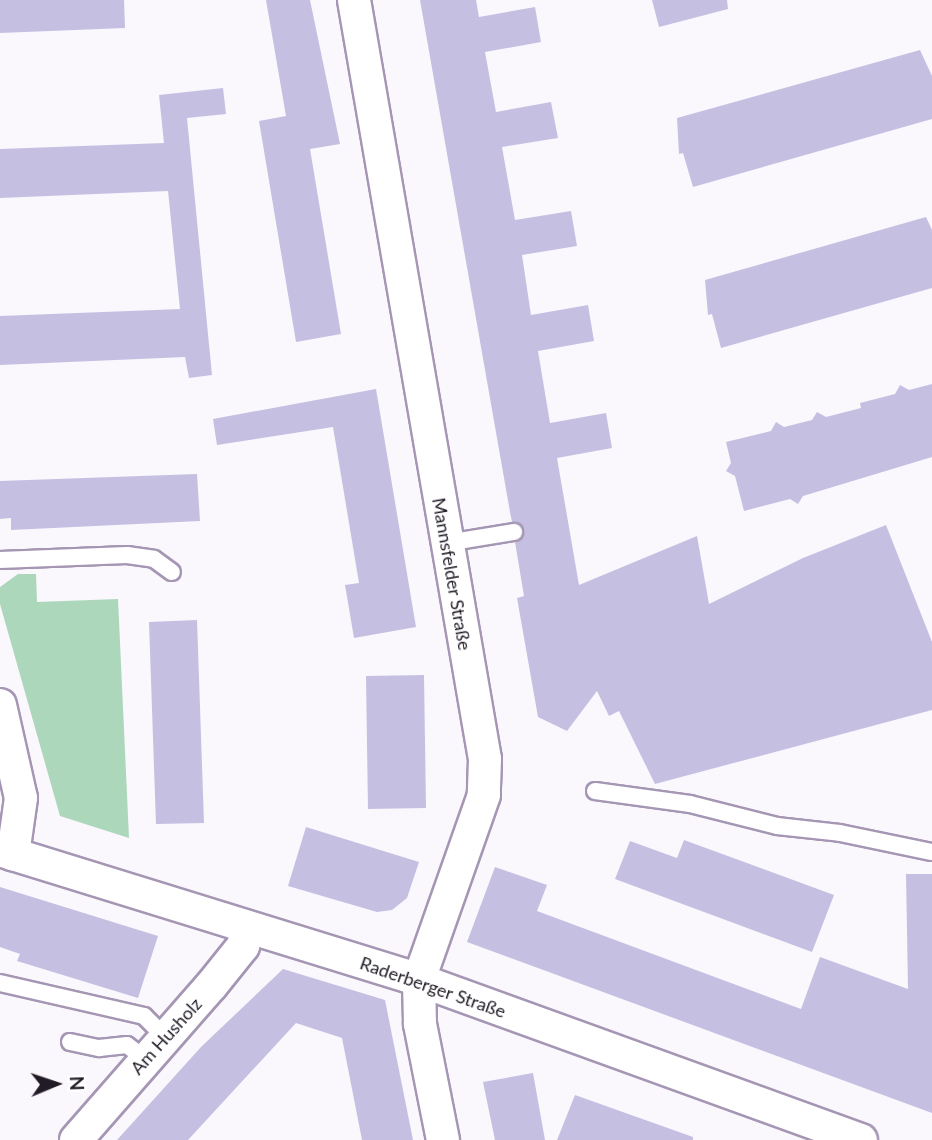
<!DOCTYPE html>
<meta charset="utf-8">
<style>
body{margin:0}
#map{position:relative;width:932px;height:1140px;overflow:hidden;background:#faf7fd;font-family:Lato,sans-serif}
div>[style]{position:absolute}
.green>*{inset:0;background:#acd7bb}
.building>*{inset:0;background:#c5c0e2}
.roads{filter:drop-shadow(2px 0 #a596b4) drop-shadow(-2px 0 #a596b4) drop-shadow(0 2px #a596b4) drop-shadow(0 -2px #a596b4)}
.service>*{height:16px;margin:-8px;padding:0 8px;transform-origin:8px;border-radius:8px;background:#fff}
.minor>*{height:32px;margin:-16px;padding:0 16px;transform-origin:16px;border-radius:16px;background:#fff}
span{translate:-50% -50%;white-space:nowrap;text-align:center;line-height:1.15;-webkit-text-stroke:5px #fff;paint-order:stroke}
.street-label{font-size:18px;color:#211b26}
.north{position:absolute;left:21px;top:1049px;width:70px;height:70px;-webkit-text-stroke:5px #fff;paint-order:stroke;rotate:88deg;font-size:19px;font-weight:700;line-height:28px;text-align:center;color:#211b26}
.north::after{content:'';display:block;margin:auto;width:24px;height:32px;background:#211b26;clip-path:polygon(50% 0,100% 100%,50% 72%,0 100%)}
</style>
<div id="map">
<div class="green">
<i style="clip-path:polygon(18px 574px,36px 574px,37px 602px,118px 599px,129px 838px,60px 816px,0 604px,0 587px)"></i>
</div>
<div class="building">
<i style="clip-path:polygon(0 0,124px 0,125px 28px,0 33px)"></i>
<i style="clip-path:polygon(266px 0,310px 0,340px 144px,310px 149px,341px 334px,296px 342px,259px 121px,286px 116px)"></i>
<i style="clip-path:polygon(420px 0,476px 0,479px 17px,535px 7px,541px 42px,485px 52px,496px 112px,551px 102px,558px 138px,502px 147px,515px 220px,571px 211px,577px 246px,522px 255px,531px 315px,588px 305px,594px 341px,538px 351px,550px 423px,606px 413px,612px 448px,557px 458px,579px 585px,697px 536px,709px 604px,803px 558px,886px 525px,932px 642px,932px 710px,655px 784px,619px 711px,609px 716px,597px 691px,567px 731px,538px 717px,517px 598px,524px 596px,515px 542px,524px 531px,512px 522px,510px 512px)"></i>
<i style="clip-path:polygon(652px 0,727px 0,728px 9px,659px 27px)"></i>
<i style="clip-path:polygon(920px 50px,932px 76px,932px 119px,693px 187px,683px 153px,679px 154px,677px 118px)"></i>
<i style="clip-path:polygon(223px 88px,226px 114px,187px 118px,212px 375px,189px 378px,185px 357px,0 365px,0 316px,180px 309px,168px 191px,0 198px,0 149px,164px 143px,159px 95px)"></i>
<i style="clip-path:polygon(926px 217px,932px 230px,932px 288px,721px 348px,712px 314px,708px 315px,705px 280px)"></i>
<i style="clip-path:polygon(932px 384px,932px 457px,803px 496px,798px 504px,790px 499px,744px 511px,735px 476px,726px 471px,731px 463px,726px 442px,771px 431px,776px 422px,784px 427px,812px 420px,817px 412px,826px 417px,861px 408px,860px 403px,895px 394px,900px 385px,909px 390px)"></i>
<i style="clip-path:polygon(376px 389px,416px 627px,354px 638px,345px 585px,359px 583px,333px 427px,217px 445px,213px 419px)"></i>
<i style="clip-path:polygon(197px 474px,200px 521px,11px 530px,11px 518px,0 519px,0 481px)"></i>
<i style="clip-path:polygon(197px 620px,204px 823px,156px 824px,149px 622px)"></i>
<i style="clip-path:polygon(424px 675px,426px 808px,368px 809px,366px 676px)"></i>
<i style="clip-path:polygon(306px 827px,419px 862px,407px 898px,392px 910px,377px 912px,288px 886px)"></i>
<i style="clip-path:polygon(684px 840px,834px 895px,812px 952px,615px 879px,630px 841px,677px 858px)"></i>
<i style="clip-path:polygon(495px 867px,547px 885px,537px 911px,801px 1009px,820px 957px,908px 989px,906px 874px,932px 874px,932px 1113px,467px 942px)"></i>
<i style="clip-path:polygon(0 887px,158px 936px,138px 998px,17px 961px,20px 954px,0 947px)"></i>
<i style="clip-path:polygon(283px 969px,385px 1000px,413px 1140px,362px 1140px,342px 1038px,296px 1023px,188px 1140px,117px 1140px,201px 1047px)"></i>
<i style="clip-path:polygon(533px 1073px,545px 1140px,495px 1140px,483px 1082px)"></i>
<i style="clip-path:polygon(575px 1095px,693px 1137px,693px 1140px,557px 1140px)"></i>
</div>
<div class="roads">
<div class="service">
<i style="left:446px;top:543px;width:69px;rotate:-9.2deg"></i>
<i style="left:0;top:560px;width:127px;rotate:-2.3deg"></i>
<i style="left:127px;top:555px;width:27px;rotate:8deg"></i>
<i style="left:154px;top:559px;width:22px;rotate:36deg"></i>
<i style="left:595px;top:791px;width:96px;rotate:7.8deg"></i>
<i style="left:690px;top:804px;width:90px;rotate:14.2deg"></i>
<i style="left:777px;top:826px;width:63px;rotate:6.3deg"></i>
<i style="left:840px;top:833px;width:94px;rotate:11.7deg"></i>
<i style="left:0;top:983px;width:148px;rotate:12.9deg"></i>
<i style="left:144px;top:1016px;width:30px;rotate:45deg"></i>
<i style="left:70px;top:1042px;width:30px;rotate:12deg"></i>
<i style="left:99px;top:1048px;width:28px;rotate:-6deg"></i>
<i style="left:127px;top:1045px;width:23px;rotate:38deg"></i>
</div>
<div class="minor">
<i style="left:354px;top:0;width:770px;rotate:80.21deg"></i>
<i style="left:485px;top:759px;width:36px;rotate:92deg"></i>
<i style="left:484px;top:795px;width:196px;rotate:109.4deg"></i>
<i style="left:419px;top:980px;width:44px;rotate:88.7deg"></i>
<i style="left:420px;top:1024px;width:118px;rotate:78.8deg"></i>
<i style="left:0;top:705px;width:95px;rotate:77.3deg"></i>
<i style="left:21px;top:798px;width:57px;rotate:98.1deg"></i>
<i style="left:0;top:850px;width:439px;rotate:17.2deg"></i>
<i style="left:419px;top:980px;width:470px;rotate:19.9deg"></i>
<i style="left:76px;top:1140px;width:205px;rotate:-48.8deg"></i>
<i style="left:211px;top:986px;width:51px;rotate:-51.3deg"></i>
<i style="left:243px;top:946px;width:19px;rotate:-74deg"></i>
</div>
</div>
<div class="street-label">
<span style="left:452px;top:574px;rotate:80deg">Mannsfelder Straße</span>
<span style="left:433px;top:987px;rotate:19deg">Raderberger Straße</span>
<span style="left:166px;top:1036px;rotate:-48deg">Am Husholz</span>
</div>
<div class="north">N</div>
</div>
